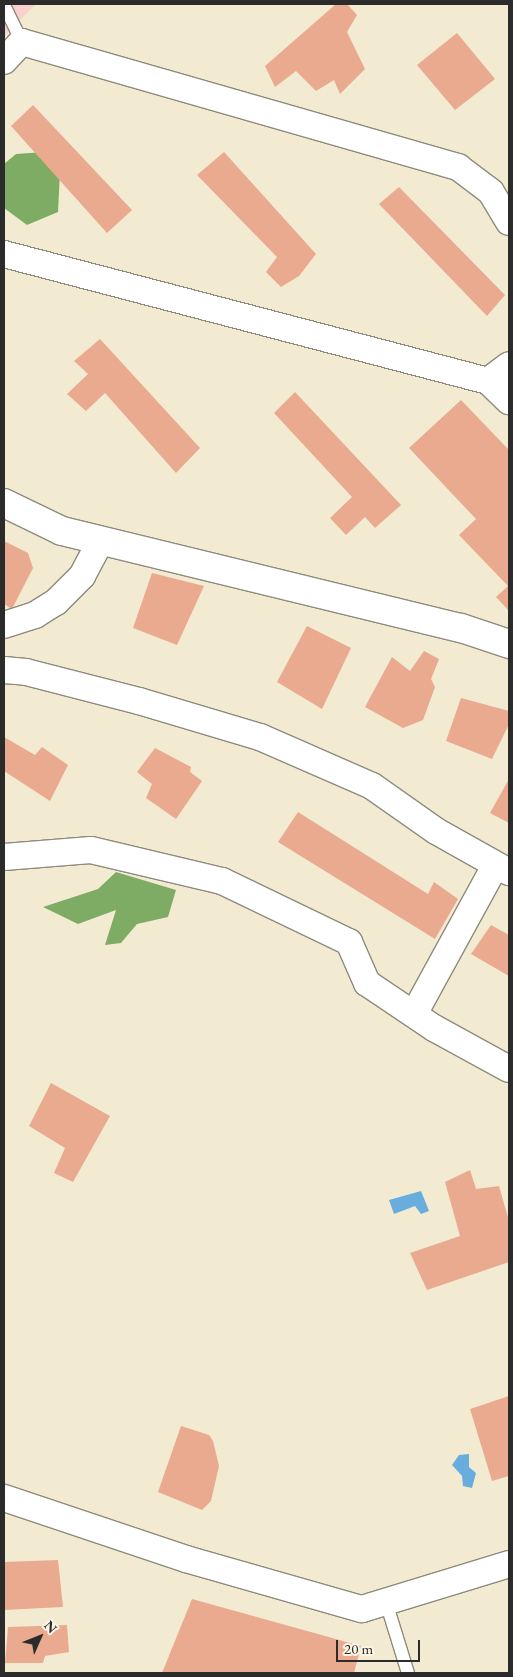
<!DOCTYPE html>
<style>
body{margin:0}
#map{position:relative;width:513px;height:1677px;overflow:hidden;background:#f2ebd1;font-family:"EB Garamond",serif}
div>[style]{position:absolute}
.built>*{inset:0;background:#f7d0cf}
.forest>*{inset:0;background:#7fac65}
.water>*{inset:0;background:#68adde}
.building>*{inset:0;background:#e9aa8f}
.roads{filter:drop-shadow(1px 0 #8e8b7e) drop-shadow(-1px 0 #8e8b7e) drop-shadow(0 1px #8e8b7e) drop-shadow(0 -1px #8e8b7e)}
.service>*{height:12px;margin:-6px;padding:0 6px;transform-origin:6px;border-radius:6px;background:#fff}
.minor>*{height:26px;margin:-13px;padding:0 13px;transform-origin:13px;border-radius:13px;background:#fff}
.tertiary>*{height:28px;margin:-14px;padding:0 14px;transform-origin:14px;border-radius:14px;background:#fff}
span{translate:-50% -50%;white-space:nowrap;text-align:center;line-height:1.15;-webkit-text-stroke:4px #fcf5e5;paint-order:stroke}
.frame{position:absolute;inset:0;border:5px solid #2b2b2b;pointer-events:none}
.north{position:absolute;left:15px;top:1612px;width:50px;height:50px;-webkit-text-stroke:4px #fcf5e5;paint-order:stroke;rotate:46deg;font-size:14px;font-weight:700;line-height:20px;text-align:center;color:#2b2b2b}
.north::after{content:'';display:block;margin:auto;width:18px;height:22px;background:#2b2b2b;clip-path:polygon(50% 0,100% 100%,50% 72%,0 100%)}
.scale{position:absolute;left:336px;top:1640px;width:84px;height:22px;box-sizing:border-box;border:2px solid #2b2b2b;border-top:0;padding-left:6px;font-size:15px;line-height:18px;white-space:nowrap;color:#2b2b2b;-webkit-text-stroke:4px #fcf5e5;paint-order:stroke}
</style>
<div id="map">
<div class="built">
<i style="clip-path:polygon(4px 4px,36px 4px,4px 36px)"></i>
</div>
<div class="forest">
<i style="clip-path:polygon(44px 152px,60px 172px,58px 212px,27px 225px,4px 208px,4px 164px,16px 154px)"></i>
<i style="clip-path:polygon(116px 872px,176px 890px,168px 917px,137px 924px,121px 943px,105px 945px,116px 910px,78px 924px,43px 907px,98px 889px)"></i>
</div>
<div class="water">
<i style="clip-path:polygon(421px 1191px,429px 1211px,421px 1214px,415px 1206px,394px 1214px,389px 1200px)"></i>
<i style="clip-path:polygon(469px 1454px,469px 1467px,476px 1473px,472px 1488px,463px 1486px,462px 1476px,452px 1465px,459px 1455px)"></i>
</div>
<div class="building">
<i style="clip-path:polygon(336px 4px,347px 4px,357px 15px,347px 32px,365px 69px,340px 94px,334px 80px,316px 91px,296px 71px,275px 87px,265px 66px)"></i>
<i style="clip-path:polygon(457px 33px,495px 79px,455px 110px,417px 65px)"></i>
<i style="clip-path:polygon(33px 105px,132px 210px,107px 233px,11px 126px)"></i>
<i style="clip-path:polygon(224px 152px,316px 254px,299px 276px,281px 287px,266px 272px,277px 257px,197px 175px)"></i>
<i style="clip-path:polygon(399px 187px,505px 295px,487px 316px,379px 204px)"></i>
<i style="clip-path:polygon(100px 339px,200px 448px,176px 473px,105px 393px,86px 411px,67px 394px,88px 374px,74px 361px)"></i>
<i style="clip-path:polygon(295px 392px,401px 505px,375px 528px,365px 517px,346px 535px,330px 518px,352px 497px,274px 413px)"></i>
<i style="clip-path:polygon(461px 400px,509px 450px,509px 611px,496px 597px,508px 586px,459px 535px,476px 519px,409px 448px)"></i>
<i style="clip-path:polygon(4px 541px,28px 553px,33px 568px,12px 609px,4px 604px)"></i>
<i style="clip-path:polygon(152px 573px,204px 586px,177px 645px,133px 628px)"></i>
<i style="clip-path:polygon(307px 626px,351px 648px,322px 709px,277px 682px)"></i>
<i style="clip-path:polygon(424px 651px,439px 659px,431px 679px,435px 687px,423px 720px,403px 728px,365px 707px,392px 657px,410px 671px)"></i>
<i style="clip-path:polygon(461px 698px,509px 711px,509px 724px,492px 759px,446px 741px)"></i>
<i style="clip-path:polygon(4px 737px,35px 755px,42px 747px,68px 765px,50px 801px,4px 771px)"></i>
<i style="clip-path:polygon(155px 748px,191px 767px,190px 772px,202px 781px,176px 819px,146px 798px,152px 784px,137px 772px)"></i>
<i style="clip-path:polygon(509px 779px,509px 823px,490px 813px)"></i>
<i style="clip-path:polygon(298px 812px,428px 894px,434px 882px,458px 899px,435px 939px,278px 842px)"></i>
<i style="clip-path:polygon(491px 925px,509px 935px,509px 976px,471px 954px)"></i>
<i style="clip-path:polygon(51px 1083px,110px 1116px,73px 1182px,54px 1173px,65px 1148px,29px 1126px)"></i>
<i style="clip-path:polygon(470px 1170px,476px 1189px,499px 1186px,509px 1221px,509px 1262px,427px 1290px,410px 1253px,460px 1236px,445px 1182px)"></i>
<i style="clip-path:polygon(509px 1396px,509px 1476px,492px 1481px,470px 1409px)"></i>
<i style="clip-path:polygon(181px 1426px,209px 1435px,213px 1441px,219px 1466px,211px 1501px,202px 1510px,158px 1492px)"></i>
<i style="clip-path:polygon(58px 1560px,63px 1607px,4px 1610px,4px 1562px)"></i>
<i style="clip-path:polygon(192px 1599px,361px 1646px,354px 1673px,162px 1673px)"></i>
<i style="clip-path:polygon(67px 1625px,69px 1652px,45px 1656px,43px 1663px,5px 1663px,8px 1627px)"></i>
</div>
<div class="roads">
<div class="service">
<i style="left:4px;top:5px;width:41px;rotate:64.1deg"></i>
<i style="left:386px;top:1602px;width:74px;rotate:72.8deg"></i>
</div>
<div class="minor">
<i style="left:4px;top:61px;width:26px;rotate:-47deg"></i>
<i style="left:22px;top:42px;width:454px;rotate:16deg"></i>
<i style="left:458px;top:167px;width:41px;rotate:37.1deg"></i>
<i style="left:491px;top:192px;width:35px;rotate:59deg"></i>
<i style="left:4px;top:254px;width:500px;rotate:14.7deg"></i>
<i style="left:488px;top:381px;width:29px;rotate:44deg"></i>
<i style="left:488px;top:381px;width:26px;rotate:-37deg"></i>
<i style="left:4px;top:625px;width:33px;rotate:-18deg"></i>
<i style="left:35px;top:615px;width:25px;rotate:-32deg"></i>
<i style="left:56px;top:602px;width:37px;rotate:-45deg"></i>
<i style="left:82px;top:576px;width:40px;rotate:-62deg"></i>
<i style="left:4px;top:670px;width:22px;rotate:5deg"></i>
<i style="left:26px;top:672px;width:117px;rotate:14.4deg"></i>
<i style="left:139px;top:701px;width:126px;rotate:16.6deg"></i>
<i style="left:260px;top:737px;width:122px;rotate:23.6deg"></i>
<i style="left:372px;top:786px;width:78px;rotate:35.1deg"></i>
<i style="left:436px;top:831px;width:84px;rotate:29.3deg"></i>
<i style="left:4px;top:857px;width:87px;rotate:-4.6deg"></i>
<i style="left:91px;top:850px;width:135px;rotate:13.3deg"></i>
<i style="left:222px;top:881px;width:141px;rotate:25.7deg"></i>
<i style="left:349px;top:942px;width:45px;rotate:66.3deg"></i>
<i style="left:367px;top:983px;width:81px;rotate:33.9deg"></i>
<i style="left:434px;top:1028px;width:85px;rotate:28.7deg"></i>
<i style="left:414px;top:1014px;width:169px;rotate:-61.3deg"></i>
<i style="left:4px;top:1498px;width:192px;rotate:18.5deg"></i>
<i style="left:186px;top:1559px;width:183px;rotate:15.9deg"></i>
<i style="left:362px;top:1609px;width:154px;rotate:-17deg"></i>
</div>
<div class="tertiary">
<i style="left:4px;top:503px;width:64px;rotate:25.8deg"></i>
<i style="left:62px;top:531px;width:411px;rotate:13.7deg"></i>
<i style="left:461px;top:628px;width:51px;rotate:18.4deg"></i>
</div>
</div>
<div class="frame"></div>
<div class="north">N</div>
<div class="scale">20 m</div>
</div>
